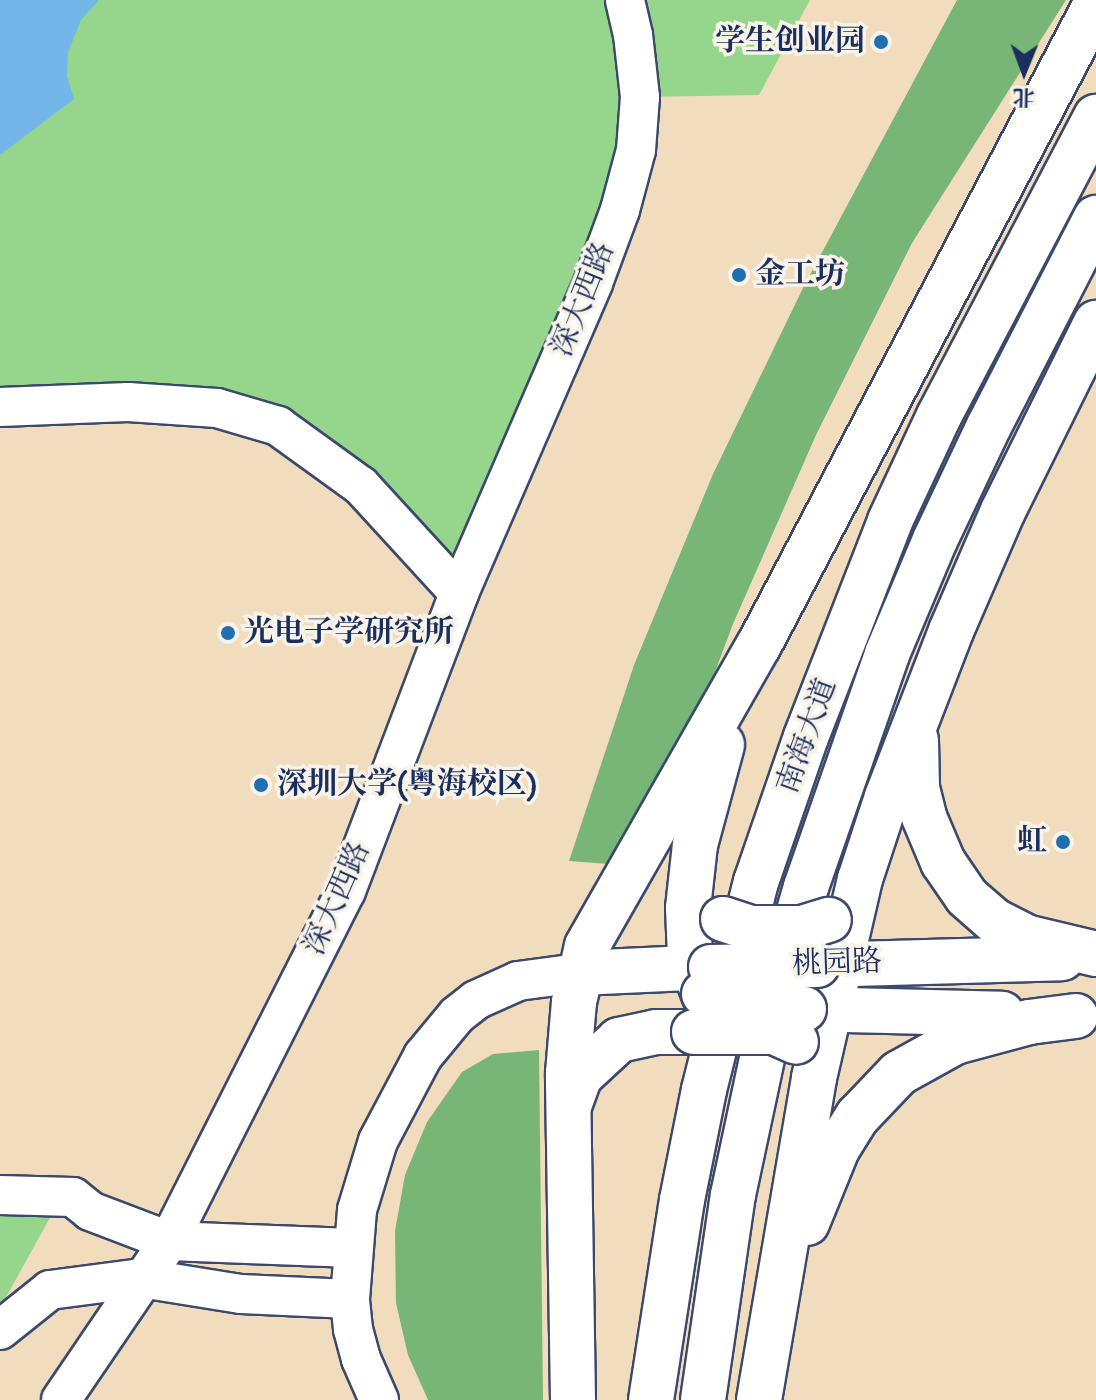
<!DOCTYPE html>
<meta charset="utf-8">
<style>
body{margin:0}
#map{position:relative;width:1096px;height:1400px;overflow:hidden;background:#f1dcbd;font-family:"IM FELL DW Pica","Noto Serif SC",serif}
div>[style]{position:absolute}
.green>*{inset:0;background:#95d58c}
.forest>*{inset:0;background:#78b678}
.water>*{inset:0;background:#74b6e9}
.roads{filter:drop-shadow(2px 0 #3b496c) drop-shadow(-2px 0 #3b496c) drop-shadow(0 2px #3b496c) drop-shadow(0 -2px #3b496c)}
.minor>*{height:38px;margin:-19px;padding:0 19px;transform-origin:19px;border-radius:19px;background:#fff}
.major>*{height:44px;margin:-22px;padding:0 22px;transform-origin:22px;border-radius:22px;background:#fff}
.bridges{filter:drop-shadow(2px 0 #3b496c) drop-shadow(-2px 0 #3b496c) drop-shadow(0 2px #3b496c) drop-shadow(0 -2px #3b496c)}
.major-bridge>*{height:44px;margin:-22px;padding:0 22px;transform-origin:22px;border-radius:22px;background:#fff}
.dots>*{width:22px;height:22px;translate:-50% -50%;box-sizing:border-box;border:4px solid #f7f3e8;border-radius:50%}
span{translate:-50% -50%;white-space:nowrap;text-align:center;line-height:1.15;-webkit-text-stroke:7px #f7f3e8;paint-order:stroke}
.poi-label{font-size:30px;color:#1b2f5e;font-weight:700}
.right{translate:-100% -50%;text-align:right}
.left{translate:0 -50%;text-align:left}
.street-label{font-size:30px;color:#1b2f5e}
.north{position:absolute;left:984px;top:32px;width:80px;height:80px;-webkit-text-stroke:6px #f7f3e8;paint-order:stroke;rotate:181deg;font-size:22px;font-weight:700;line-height:32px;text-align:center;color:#1b2f5e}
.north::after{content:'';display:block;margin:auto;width:28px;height:36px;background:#1b2f5e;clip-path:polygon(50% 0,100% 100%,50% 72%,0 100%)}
</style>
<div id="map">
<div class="green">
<i style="clip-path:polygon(0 0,810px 0,759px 95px,640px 97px,636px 150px,459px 593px,278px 426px,0 407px)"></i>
<i style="clip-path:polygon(0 1212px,52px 1214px,0 1308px)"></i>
</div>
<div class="forest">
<i style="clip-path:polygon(957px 0,1066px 0,912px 243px,816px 435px,733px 624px,697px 720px,648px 867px,569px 861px,634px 665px,713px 474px,803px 288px)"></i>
<i style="clip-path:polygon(539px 1050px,543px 1400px,428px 1400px,408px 1355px,396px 1303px,395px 1231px,405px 1175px,427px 1122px,462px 1072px,493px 1054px)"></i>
</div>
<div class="water">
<i style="clip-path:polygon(0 0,99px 0,81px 20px,68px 52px,67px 76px,74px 99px,0 155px)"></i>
</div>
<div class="roads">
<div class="minor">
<i style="left:0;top:407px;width:128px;rotate:-2.2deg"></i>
<i style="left:128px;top:402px;width:89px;rotate:3.9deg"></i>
<i style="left:217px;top:408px;width:64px;rotate:16.4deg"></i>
<i style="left:278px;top:426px;width:102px;rotate:35.9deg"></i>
<i style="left:361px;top:486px;width:145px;rotate:47.5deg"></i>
<i style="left:0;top:1195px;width:73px;rotate:1.6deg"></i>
<i style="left:73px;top:1197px;width:22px;rotate:39deg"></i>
<i style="left:90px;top:1211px;width:85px;rotate:20.8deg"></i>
<i style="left:169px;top:1241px;width:183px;rotate:2.2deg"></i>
<i style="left:0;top:1330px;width:64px;rotate:-38.7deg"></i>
<i style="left:50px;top:1290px;width:92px;rotate:-7.5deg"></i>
<i style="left:141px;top:1278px;width:101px;rotate:9.1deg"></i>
<i style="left:241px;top:1294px;width:109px;rotate:2.6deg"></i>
<i style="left:61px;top:1400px;width:192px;rotate:-55.8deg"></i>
<i style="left:169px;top:1241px;width:392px;rotate:-63.2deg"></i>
<i style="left:346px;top:891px;width:319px;rotate:-69.2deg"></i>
<i style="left:459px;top:593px;width:338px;rotate:-66.6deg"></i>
<i style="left:593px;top:283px;width:78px;rotate:-69.7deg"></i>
<i style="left:620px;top:210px;width:62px;rotate:-75.1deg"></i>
<i style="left:636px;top:150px;width:53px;rotate:-85.7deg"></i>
<i style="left:640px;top:97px;width:62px;rotate:-96.4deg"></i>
<i style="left:633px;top:35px;width:36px;rotate:-103deg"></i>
<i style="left:379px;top:1400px;width:45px;rotate:-113.7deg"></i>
<i style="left:361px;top:1359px;width:31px;rotate:-105deg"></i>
<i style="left:353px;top:1329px;width:30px;rotate:-96deg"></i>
<i style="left:350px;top:1299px;width:89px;rotate:-85.5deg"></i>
<i style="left:357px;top:1210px;width:72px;rotate:-73.1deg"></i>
<i style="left:378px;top:1141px;width:96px;rotate:-62.1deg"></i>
<i style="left:423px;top:1056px;width:53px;rotate:-50.3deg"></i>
<i style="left:457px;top:1015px;width:24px;rotate:-38deg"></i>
<i style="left:476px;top:1000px;width:46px;rotate:-24.3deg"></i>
<i style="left:518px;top:981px;width:62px;rotate:-7.5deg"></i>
</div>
<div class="major">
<i style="left:916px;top:740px;width:48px;rotate:88.8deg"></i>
<i style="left:917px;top:788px;width:30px;rotate:76deg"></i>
<i style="left:924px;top:817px;width:49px;rotate:67.1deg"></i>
<i style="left:943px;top:862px;width:42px;rotate:55.6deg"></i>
<i style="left:967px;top:897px;width:37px;rotate:41deg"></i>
<i style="left:995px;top:921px;width:38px;rotate:27deg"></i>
<i style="left:1029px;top:938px;width:69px;rotate:13.4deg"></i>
<i style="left:817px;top:965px;width:245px;rotate:-1.6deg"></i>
<i style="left:579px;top:973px;width:132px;rotate:-2.6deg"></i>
<i style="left:704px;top:994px;width:40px;rotate:-111deg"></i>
<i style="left:690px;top:957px;width:49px;rotate:-92.3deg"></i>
<i style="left:688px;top:908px;width:63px;rotate:-83.7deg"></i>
<i style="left:695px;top:845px;width:104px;rotate:-74.9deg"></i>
<i style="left:804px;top:1009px;width:198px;rotate:1.4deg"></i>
<i style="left:569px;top:1106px;width:32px;rotate:-70deg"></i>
<i style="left:580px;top:1076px;width:53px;rotate:-42.7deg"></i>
<i style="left:619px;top:1040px;width:38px;rotate:-12deg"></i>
<i style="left:656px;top:1032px;width:38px"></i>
<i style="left:807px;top:1223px;width:80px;rotate:-67.9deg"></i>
<i style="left:837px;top:1149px;width:39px;rotate:-58deg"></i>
<i style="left:858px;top:1116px;width:59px;rotate:-46.4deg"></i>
<i style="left:899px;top:1073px;width:64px;rotate:-29deg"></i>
<i style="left:955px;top:1042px;width:77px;rotate:-15.1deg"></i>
<i style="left:1029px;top:1022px;width:47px;rotate:-7.3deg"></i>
<i style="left:573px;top:1400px;width:327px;rotate:-90.9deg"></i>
<i style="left:568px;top:1073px;width:71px;rotate:-85.2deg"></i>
<i style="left:574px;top:1002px;width:57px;rotate:-76.9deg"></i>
<i style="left:587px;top:946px;width:347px;rotate:-60.3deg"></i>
<i style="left:759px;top:645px;width:724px;rotate:-62.27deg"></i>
<i style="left:651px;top:1400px;width:202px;rotate:-81.2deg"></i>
<i style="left:682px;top:1200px;width:112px;rotate:-78.7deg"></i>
<i style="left:704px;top:1090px;width:214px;rotate:-76deg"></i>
<i style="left:756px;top:882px;width:153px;rotate:-71deg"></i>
<i style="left:806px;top:737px;width:232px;rotate:-68.7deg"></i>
<i style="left:890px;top:521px;width:116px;rotate:-65deg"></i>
<i style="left:939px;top:416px;width:338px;rotate:-62.3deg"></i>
<i style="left:703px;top:1400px;width:207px;rotate:-81.7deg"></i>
<i style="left:733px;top:1195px;width:216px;rotate:-78deg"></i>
<i style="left:778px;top:984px;width:101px;rotate:-73.9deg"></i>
<i style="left:806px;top:887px;width:247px;rotate:-70.8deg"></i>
<i style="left:887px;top:654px;width:124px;rotate:-67.2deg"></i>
<i style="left:935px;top:540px;width:126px;rotate:-64.7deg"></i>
<i style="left:989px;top:426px;width:234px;rotate:-62.8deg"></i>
<i style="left:759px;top:1400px;width:327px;rotate:-80.3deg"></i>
<i style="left:814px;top:1078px;width:204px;rotate:-77deg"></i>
<i style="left:860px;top:879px;width:86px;rotate:-71.8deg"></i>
<i style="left:887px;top:797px;width:178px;rotate:-68.9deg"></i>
<i style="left:951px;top:631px;width:131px;rotate:-66.6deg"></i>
<i style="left:1003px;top:511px;width:210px;rotate:-63.7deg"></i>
</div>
</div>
<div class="bridges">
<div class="major-bridge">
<i style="left:723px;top:919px;width:28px;rotate:18deg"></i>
<i style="left:750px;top:928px;width:52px"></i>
<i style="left:802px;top:928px;width:28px;rotate:-17deg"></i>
<i style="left:711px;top:967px;width:106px;rotate:-1.1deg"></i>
<i style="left:704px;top:994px;width:28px;rotate:27deg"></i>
<i style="left:729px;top:1007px;width:75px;rotate:1.5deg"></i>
<i style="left:694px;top:1032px;width:80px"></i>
<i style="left:774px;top:1032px;width:24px;rotate:24deg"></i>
</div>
</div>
<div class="dots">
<i style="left:881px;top:42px;background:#1f6fb2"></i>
<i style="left:739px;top:275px;background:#1f6fb2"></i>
<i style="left:228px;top:633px;background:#1f6fb2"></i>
<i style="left:261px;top:785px;background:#1f6fb2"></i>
<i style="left:1063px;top:842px;background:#1f6fb2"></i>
</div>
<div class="poi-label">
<span class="right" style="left:865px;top:42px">学生创业园</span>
<span class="left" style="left:755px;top:275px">金工坊</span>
<span class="left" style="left:244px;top:633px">光电子学研究所</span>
<span class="left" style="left:277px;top:785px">深圳大学(粤海校区)</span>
<span class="right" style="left:1047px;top:842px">虹</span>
</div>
<div class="street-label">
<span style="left:584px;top:300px;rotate:-68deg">深大西路</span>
<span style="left:808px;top:736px;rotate:-70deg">南海大道</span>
<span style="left:338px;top:899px;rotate:-66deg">深大西路</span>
<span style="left:837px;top:964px;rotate:-2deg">桃园路</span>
</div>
<div class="north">北</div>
</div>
